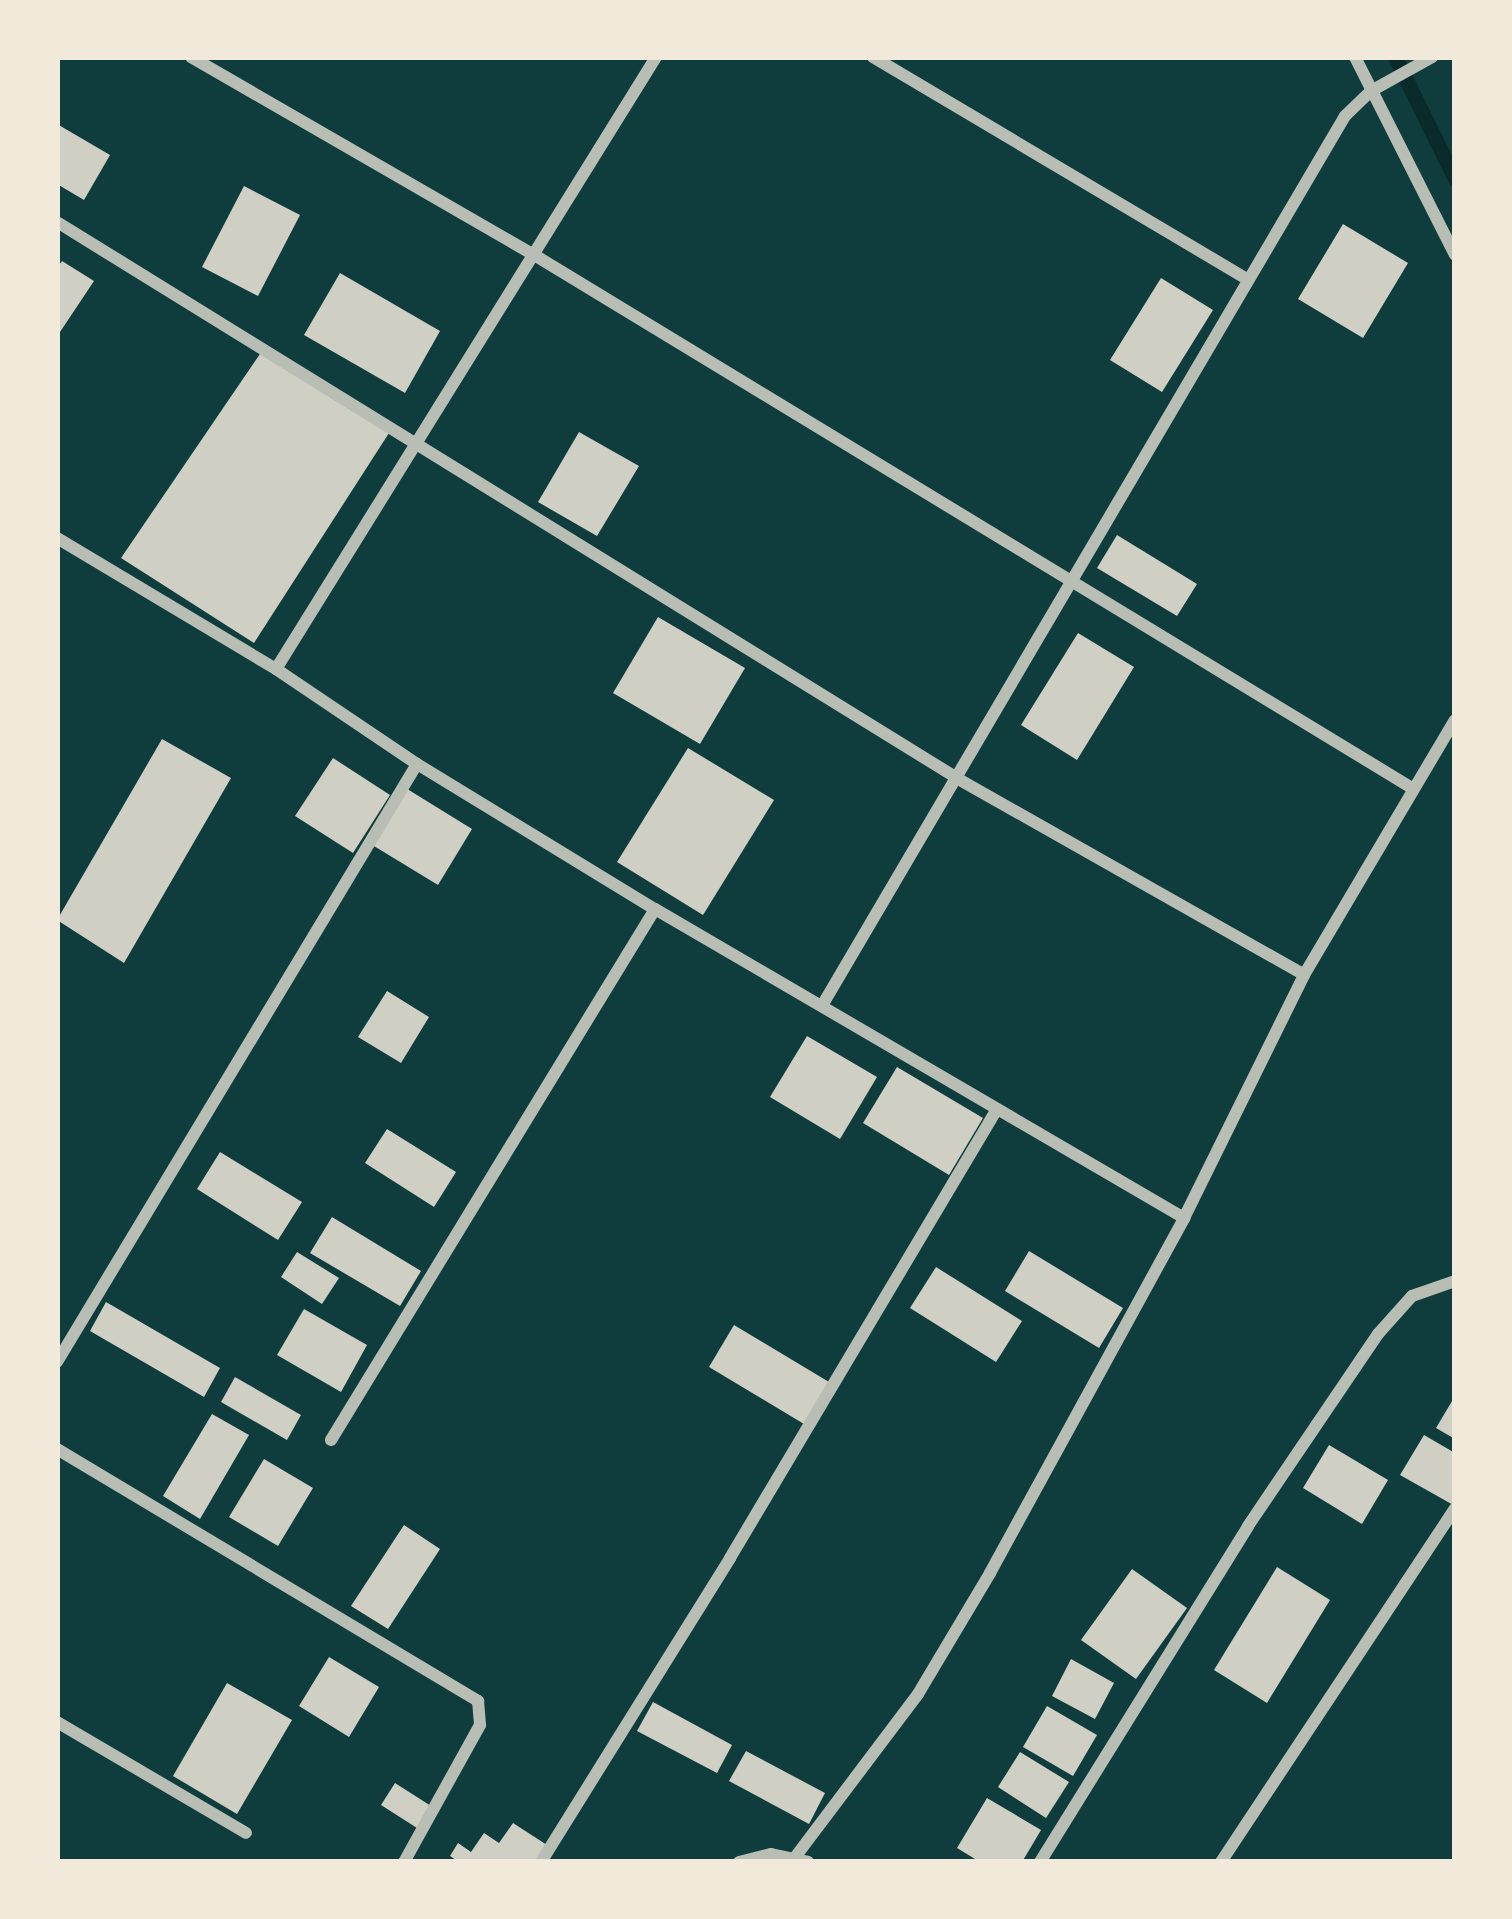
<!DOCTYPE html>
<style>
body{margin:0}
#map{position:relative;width:1512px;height:1919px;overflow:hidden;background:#0f3d3e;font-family:Cabin,sans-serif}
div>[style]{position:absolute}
.stream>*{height:15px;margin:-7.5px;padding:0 7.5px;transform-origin:7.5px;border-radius:7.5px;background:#0a2a2b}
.building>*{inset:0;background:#cfcfc3}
.minor>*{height:12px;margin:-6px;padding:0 6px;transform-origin:6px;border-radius:6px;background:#b8beb3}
span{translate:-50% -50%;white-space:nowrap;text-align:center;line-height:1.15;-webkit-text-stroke:10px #f1e9da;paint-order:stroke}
.frame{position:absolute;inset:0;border:60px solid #f1e9da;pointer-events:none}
</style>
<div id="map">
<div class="stream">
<i style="left:1395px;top:57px;width:136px;rotate:63.8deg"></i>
</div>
<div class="building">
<i style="clip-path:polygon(57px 124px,110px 155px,84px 200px,57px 184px)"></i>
<i style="clip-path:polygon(244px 186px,300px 215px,258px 296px,202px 267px)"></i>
<i style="clip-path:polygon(1343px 224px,1408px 263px,1363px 338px,1298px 299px)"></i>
<i style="clip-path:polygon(62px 261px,94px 281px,60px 332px,57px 268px)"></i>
<i style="clip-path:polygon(340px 273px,440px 331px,405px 393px,304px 335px)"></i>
<i style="clip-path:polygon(1161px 278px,1213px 310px,1162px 392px,1110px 360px)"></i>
<i style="clip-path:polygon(262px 351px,389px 433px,254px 643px,121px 558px)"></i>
<i style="clip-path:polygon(579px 432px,639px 466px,597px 536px,538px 502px)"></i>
<i style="clip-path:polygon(1117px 535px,1197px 584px,1177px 616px,1097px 568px)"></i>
<i style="clip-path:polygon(658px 617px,745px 668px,700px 744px,613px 693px)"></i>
<i style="clip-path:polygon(1078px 633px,1134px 667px,1077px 760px,1021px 725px)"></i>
<i style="clip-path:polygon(162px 739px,231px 778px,124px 963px,57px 920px)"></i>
<i style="clip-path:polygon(688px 748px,774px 800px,703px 915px,617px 862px)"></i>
<i style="clip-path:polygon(333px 758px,390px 795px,353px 853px,295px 816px)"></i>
<i style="clip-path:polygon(404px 787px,472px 829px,438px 885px,369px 843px)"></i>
<i style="clip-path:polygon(387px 991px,429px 1017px,401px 1063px,358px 1037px)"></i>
<i style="clip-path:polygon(807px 1036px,877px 1077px,840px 1139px,770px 1097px)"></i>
<i style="clip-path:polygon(897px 1067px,983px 1118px,949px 1175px,863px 1123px)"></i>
<i style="clip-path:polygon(387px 1129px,456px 1172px,434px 1207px,365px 1163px)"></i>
<i style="clip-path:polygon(220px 1152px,302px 1202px,278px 1240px,197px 1189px)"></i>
<i style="clip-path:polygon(332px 1217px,421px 1271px,400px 1306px,310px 1253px)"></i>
<i style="clip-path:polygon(1029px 1251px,1123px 1308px,1099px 1348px,1005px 1291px)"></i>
<i style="clip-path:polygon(297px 1252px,339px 1278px,322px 1304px,281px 1277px)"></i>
<i style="clip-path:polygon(936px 1267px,1022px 1321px,996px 1362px,910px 1308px)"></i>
<i style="clip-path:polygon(106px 1302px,220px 1368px,204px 1397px,90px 1331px)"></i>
<i style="clip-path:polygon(304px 1309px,367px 1345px,341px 1392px,277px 1355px)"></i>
<i style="clip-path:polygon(734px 1325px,829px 1382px,804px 1424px,709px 1367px)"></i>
<i style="clip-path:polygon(235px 1377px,301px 1415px,287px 1440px,221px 1402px)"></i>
<i style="clip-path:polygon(1455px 1396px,1455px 1439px,1436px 1428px)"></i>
<i style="clip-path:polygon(212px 1414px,249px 1435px,200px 1519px,163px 1496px)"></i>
<i style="clip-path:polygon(1424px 1435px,1455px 1453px,1455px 1506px,1400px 1475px)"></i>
<i style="clip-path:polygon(1329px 1445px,1388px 1480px,1362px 1524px,1303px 1488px)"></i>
<i style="clip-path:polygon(264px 1459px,313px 1488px,278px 1546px,229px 1517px)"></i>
<i style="clip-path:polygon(404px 1525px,440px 1549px,388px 1629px,351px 1606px)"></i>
<i style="clip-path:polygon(1277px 1567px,1330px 1600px,1267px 1703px,1214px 1670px)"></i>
<i style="clip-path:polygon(1132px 1569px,1187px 1608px,1136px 1679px,1081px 1640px)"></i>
<i style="clip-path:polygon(329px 1657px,379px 1687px,349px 1737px,299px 1706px)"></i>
<i style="clip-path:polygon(1071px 1659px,1114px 1683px,1095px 1719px,1052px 1696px)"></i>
<i style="clip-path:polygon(227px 1683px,292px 1720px,237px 1814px,173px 1776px)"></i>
<i style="clip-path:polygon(653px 1702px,732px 1745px,717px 1773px,637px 1731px)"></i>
<i style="clip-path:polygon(1047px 1706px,1097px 1735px,1073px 1776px,1023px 1747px)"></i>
<i style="clip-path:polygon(746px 1751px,825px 1793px,809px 1824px,729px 1781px)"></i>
<i style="clip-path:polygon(1020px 1752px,1069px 1782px,1046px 1818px,998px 1787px)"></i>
<i style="clip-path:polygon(395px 1783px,431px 1806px,417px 1828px,381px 1805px)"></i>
<i style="clip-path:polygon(987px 1798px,1041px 1830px,1022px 1862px,980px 1862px,957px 1848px)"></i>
<i style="clip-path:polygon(513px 1823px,547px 1845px,535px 1862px,459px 1862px,450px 1856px,458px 1843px,471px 1852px,484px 1833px,499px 1843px)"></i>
</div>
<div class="minor">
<i style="left:191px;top:57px;width:398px;rotate:30deg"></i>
<i style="left:536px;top:256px;width:1025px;rotate:31.27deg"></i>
<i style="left:873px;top:57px;width:435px;rotate:30.7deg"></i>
<i style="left:1355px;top:57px;width:222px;rotate:63.2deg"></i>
<i style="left:57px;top:222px;width:1061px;rotate:31.71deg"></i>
<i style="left:960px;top:780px;width:395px;rotate:29.5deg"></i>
<i style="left:57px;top:538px;width:255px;rotate:30.9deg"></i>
<i style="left:276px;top:669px;width:170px;rotate:34deg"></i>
<i style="left:417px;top:764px;width:279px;rotate:31.4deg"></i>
<i style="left:655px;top:909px;width:613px;rotate:30.29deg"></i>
<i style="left:1184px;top:1218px;width:271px;rotate:-63.7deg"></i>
<i style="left:1304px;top:975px;width:296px;rotate:-59.4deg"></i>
<i style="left:276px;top:669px;width:720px;rotate:-58.16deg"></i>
<i style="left:823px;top:1004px;width:1030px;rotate:-59.55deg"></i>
<i style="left:1345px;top:116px;width:36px;rotate:-44deg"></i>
<i style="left:1371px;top:91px;width:70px;rotate:-29.1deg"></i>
<i style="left:57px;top:1362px;width:698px;rotate:-58.95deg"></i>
<i style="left:331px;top:1440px;width:622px;rotate:-58.61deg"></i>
<i style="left:57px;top:1449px;width:491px;rotate:30.9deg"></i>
<i style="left:478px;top:1701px;width:24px;rotate:85deg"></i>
<i style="left:480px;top:1725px;width:157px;rotate:119deg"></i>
<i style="left:57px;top:1722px;width:219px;rotate:30.4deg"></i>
<i style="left:796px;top:1856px;width:203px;rotate:-53deg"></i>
<i style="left:918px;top:1694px;width:141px;rotate:-59.2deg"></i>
<i style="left:990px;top:1573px;width:405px;rotate:-61.3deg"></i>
<i style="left:541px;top:1862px;width:358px;rotate:-58.1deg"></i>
<i style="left:730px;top:1558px;width:522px;rotate:-59.26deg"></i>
<i style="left:739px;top:1862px;width:33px;rotate:-14deg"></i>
<i style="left:771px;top:1854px;width:38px;rotate:12deg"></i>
<i style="left:1040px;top:1862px;width:395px;rotate:-58.2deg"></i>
<i style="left:1248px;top:1526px;width:232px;rotate:-55.9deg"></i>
<i style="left:1378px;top:1334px;width:51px;rotate:-48.2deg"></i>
<i style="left:1412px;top:1296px;width:46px;rotate:-19.2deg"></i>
<i style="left:1221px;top:1862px;width:424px;rotate:-56.5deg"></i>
</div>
<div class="frame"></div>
</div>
